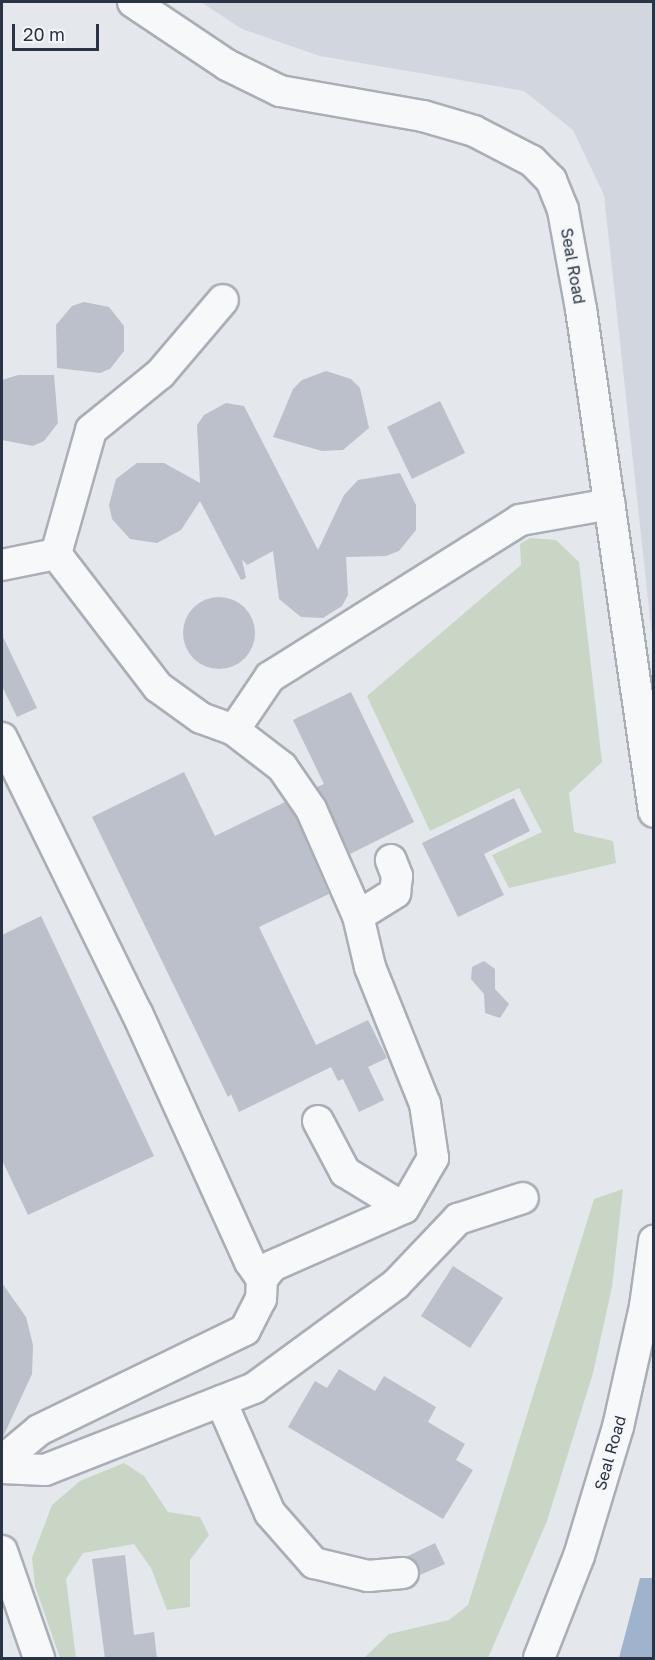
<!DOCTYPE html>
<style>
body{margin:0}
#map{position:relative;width:655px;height:1660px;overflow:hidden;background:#e4e7ec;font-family:"Golos Text",sans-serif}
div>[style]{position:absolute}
.built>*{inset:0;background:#d2d6de}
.green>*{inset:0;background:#c9d6c5}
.water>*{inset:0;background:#9fb4cc}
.building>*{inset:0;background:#bbc0ca}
.round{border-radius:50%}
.roads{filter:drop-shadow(2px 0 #a9aeb7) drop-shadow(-2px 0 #a9aeb7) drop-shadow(0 2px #a9aeb7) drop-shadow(0 -2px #a9aeb7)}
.minor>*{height:30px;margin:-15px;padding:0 15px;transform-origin:15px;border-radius:15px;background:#f7f8fa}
span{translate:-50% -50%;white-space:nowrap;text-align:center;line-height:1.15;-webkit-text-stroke:4.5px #f4f6f9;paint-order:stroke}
.street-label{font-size:16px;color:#2b3445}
.frame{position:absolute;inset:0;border:3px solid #2b3445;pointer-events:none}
.scale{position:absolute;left:12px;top:24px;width:87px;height:27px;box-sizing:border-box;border:3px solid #2b3445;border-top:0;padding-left:8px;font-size:18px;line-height:21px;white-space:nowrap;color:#2b3445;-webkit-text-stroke:4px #f4f6f9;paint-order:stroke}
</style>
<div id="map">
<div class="built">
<i style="clip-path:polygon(201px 2px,653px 2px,653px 645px,604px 195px,573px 130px,524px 91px,320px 56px,242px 29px)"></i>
</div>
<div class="green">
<i style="clip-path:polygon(530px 538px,556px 540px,579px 562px,602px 762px,569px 793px,574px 832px,613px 841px,616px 863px,509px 888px,492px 855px,542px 832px,519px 788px,430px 831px,367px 696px,521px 565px,520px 544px)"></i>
<i style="clip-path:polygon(623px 1189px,612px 1287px,593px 1373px,547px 1521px,488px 1658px,364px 1658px,389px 1634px,449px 1620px,468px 1605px,594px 1199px)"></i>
<i style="clip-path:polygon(124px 1463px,144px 1476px,168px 1512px,200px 1517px,209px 1535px,190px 1560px,190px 1607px,167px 1610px,151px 1568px,134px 1544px,83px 1553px,66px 1579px,76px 1658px,60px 1658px,35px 1586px,32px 1558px,52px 1505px,80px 1481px)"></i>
</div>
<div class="water">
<i style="clip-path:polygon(640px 1578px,653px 1578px,653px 1658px,619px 1658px)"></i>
</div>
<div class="building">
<i style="clip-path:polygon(84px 302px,109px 307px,124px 326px,124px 351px,110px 369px,100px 373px,57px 368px,56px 325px,72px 306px)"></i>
<i style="clip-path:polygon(326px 371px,351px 379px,360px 388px,369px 428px,343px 450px,322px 451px,273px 437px,293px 389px,302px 380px)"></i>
<i style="clip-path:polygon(18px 375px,54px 375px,58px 423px,44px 441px,33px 446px,2px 440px,2px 380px)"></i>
<i style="clip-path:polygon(440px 401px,465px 453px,412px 479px,387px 427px)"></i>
<i style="clip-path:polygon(226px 403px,244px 406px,318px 550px,344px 495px,358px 480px,400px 473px,416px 505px,416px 530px,399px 551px,386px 556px,346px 557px,348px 595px,342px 606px,323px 618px,301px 617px,279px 599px,273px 551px,247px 565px,242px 559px,246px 578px,241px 580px,200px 501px,181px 530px,157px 543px,130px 539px,112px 519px,109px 505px,116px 479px,137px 463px,164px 463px,200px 483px,197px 425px,204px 415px)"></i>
<i class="round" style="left:183px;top:597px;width:72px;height:72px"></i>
<i style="clip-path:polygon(2px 635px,37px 708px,17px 717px,2px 686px)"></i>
<i style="clip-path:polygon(351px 692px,414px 822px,350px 854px,317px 787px,324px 784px,293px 720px)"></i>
<i style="clip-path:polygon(184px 772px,215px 836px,285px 802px,296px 817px,329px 894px,259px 927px,316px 1045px,368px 1020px,387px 1058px,368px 1067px,384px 1100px,359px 1112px,343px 1079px,338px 1081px,331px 1067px,239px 1112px,231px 1094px,228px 1097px,92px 817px)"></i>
<i style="clip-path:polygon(514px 798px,530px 831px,484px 854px,504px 895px,458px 917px,422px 843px)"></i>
<i style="clip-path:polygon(41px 916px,154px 1156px,28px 1215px,2px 1160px,2px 935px)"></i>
<i style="clip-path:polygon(484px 961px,495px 969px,495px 989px,509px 1004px,500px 1018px,485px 1013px,484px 994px,471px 979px,472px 967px)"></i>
<i style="clip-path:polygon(453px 1266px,503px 1298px,470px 1348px,421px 1316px)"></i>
<i style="clip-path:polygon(2px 1283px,26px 1317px,33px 1345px,32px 1374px,2px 1439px)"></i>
<i style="clip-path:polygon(339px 1369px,375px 1391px,384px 1376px,436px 1407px,428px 1422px,465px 1444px,456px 1460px,473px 1470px,443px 1519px,288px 1427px,315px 1381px,327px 1388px)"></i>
<i style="clip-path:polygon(435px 1543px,445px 1564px,420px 1575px,417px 1564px,406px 1557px)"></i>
<i style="clip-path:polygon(125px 1555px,134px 1635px,154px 1632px,157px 1659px,105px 1659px,92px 1559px)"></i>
</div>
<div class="roads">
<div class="minor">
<i style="left:133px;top:2px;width:113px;rotate:33.8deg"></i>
<i style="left:227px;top:65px;width:59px;rotate:26.1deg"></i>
<i style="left:280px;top:91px;width:145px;rotate:9.9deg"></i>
<i style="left:423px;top:116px;width:53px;rotate:16.4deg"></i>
<i style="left:474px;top:131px;width:65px;rotate:27.3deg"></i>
<i style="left:532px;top:161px;width:27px;rotate:45deg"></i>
<i style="left:551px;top:180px;width:32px;rotate:68deg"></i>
<i style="left:563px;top:210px;width:101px;rotate:79.7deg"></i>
<i style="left:581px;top:309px;width:508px;rotate:81.74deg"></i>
<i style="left:2px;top:565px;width:55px;rotate:-11.5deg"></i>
<i style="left:234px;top:730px;width:64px;rotate:-55.8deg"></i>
<i style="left:270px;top:677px;width:295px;rotate:-32.1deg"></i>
<i style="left:520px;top:520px;width:91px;rotate:-10.1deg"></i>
<i style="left:2px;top:738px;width:306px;rotate:63.9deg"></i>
<i style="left:137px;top:1013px;width:273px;rotate:65.6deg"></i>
<i style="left:250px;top:1262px;width:21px;rotate:55deg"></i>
<i style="left:358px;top:916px;width:44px;rotate:-31.9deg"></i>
<i style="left:395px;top:893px;width:17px;rotate:-83deg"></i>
<i style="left:397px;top:876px;width:17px;rotate:-111deg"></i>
<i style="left:318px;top:1121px;width:58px;rotate:62.1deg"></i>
<i style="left:345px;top:1172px;width:69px;rotate:31.4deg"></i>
<i style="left:221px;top:1401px;width:122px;rotate:66.4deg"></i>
<i style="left:270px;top:1513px;width:67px;rotate:48.7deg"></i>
<i style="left:314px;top:1563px;width:56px;rotate:13.5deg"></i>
<i style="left:368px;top:1576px;width:35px;rotate:-5deg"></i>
<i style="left:2px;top:1461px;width:48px;rotate:-40deg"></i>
<i style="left:39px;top:1430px;width:229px;rotate:-25.9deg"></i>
<i style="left:245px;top:1330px;width:35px;rotate:-63deg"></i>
<i style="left:261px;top:1299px;width:20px;rotate:-87deg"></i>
<i style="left:262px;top:1279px;width:16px;rotate:-52deg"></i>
<i style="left:272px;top:1266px;width:144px;rotate:-23.7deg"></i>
<i style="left:404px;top:1208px;width:58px;rotate:-59.9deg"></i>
<i style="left:433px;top:1158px;width:55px;rotate:-98.4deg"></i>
<i style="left:425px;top:1104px;width:148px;rotate:-111.9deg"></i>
<i style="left:370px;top:967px;width:52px;rotate:-103.2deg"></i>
<i style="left:358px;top:916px;width:117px;rotate:-113.7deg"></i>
<i style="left:311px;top:809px;width:51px;rotate:-124.6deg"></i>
<i style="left:282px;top:767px;width:61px;rotate:-142.4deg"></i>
<i style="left:234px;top:730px;width:35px;rotate:-160deg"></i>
<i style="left:201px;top:718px;width:53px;rotate:-144.2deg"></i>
<i style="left:158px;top:687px;width:168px;rotate:-127.5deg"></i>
<i style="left:56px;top:554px;width:129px;rotate:-74.2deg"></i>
<i style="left:91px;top:430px;width:89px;rotate:-39.1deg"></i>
<i style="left:160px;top:374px;width:97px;rotate:-49.6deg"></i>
<i style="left:2px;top:1468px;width:43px;rotate:2.7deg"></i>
<i style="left:45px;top:1470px;width:225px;rotate:-21.4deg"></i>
<i style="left:254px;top:1388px;width:176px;rotate:-36.2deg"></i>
<i style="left:396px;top:1284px;width:90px;rotate:-46.4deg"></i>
<i style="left:458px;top:1219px;width:68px;rotate:-17.9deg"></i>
<i style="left:2px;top:1551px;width:113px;rotate:70.9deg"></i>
<i style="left:539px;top:1658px;width:110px;rotate:-68.6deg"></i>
<i style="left:579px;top:1556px;width:135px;rotate:-73.2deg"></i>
<i style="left:618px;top:1427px;width:124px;rotate:-77.4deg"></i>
<i style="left:645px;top:1306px;width:66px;rotate:-82.1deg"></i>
</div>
</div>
<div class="street-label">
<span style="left:573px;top:266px;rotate:80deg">Seal Road</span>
<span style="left:610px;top:1453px;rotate:-74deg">Seal Road</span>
</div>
<div class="frame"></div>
<div class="scale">20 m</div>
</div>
